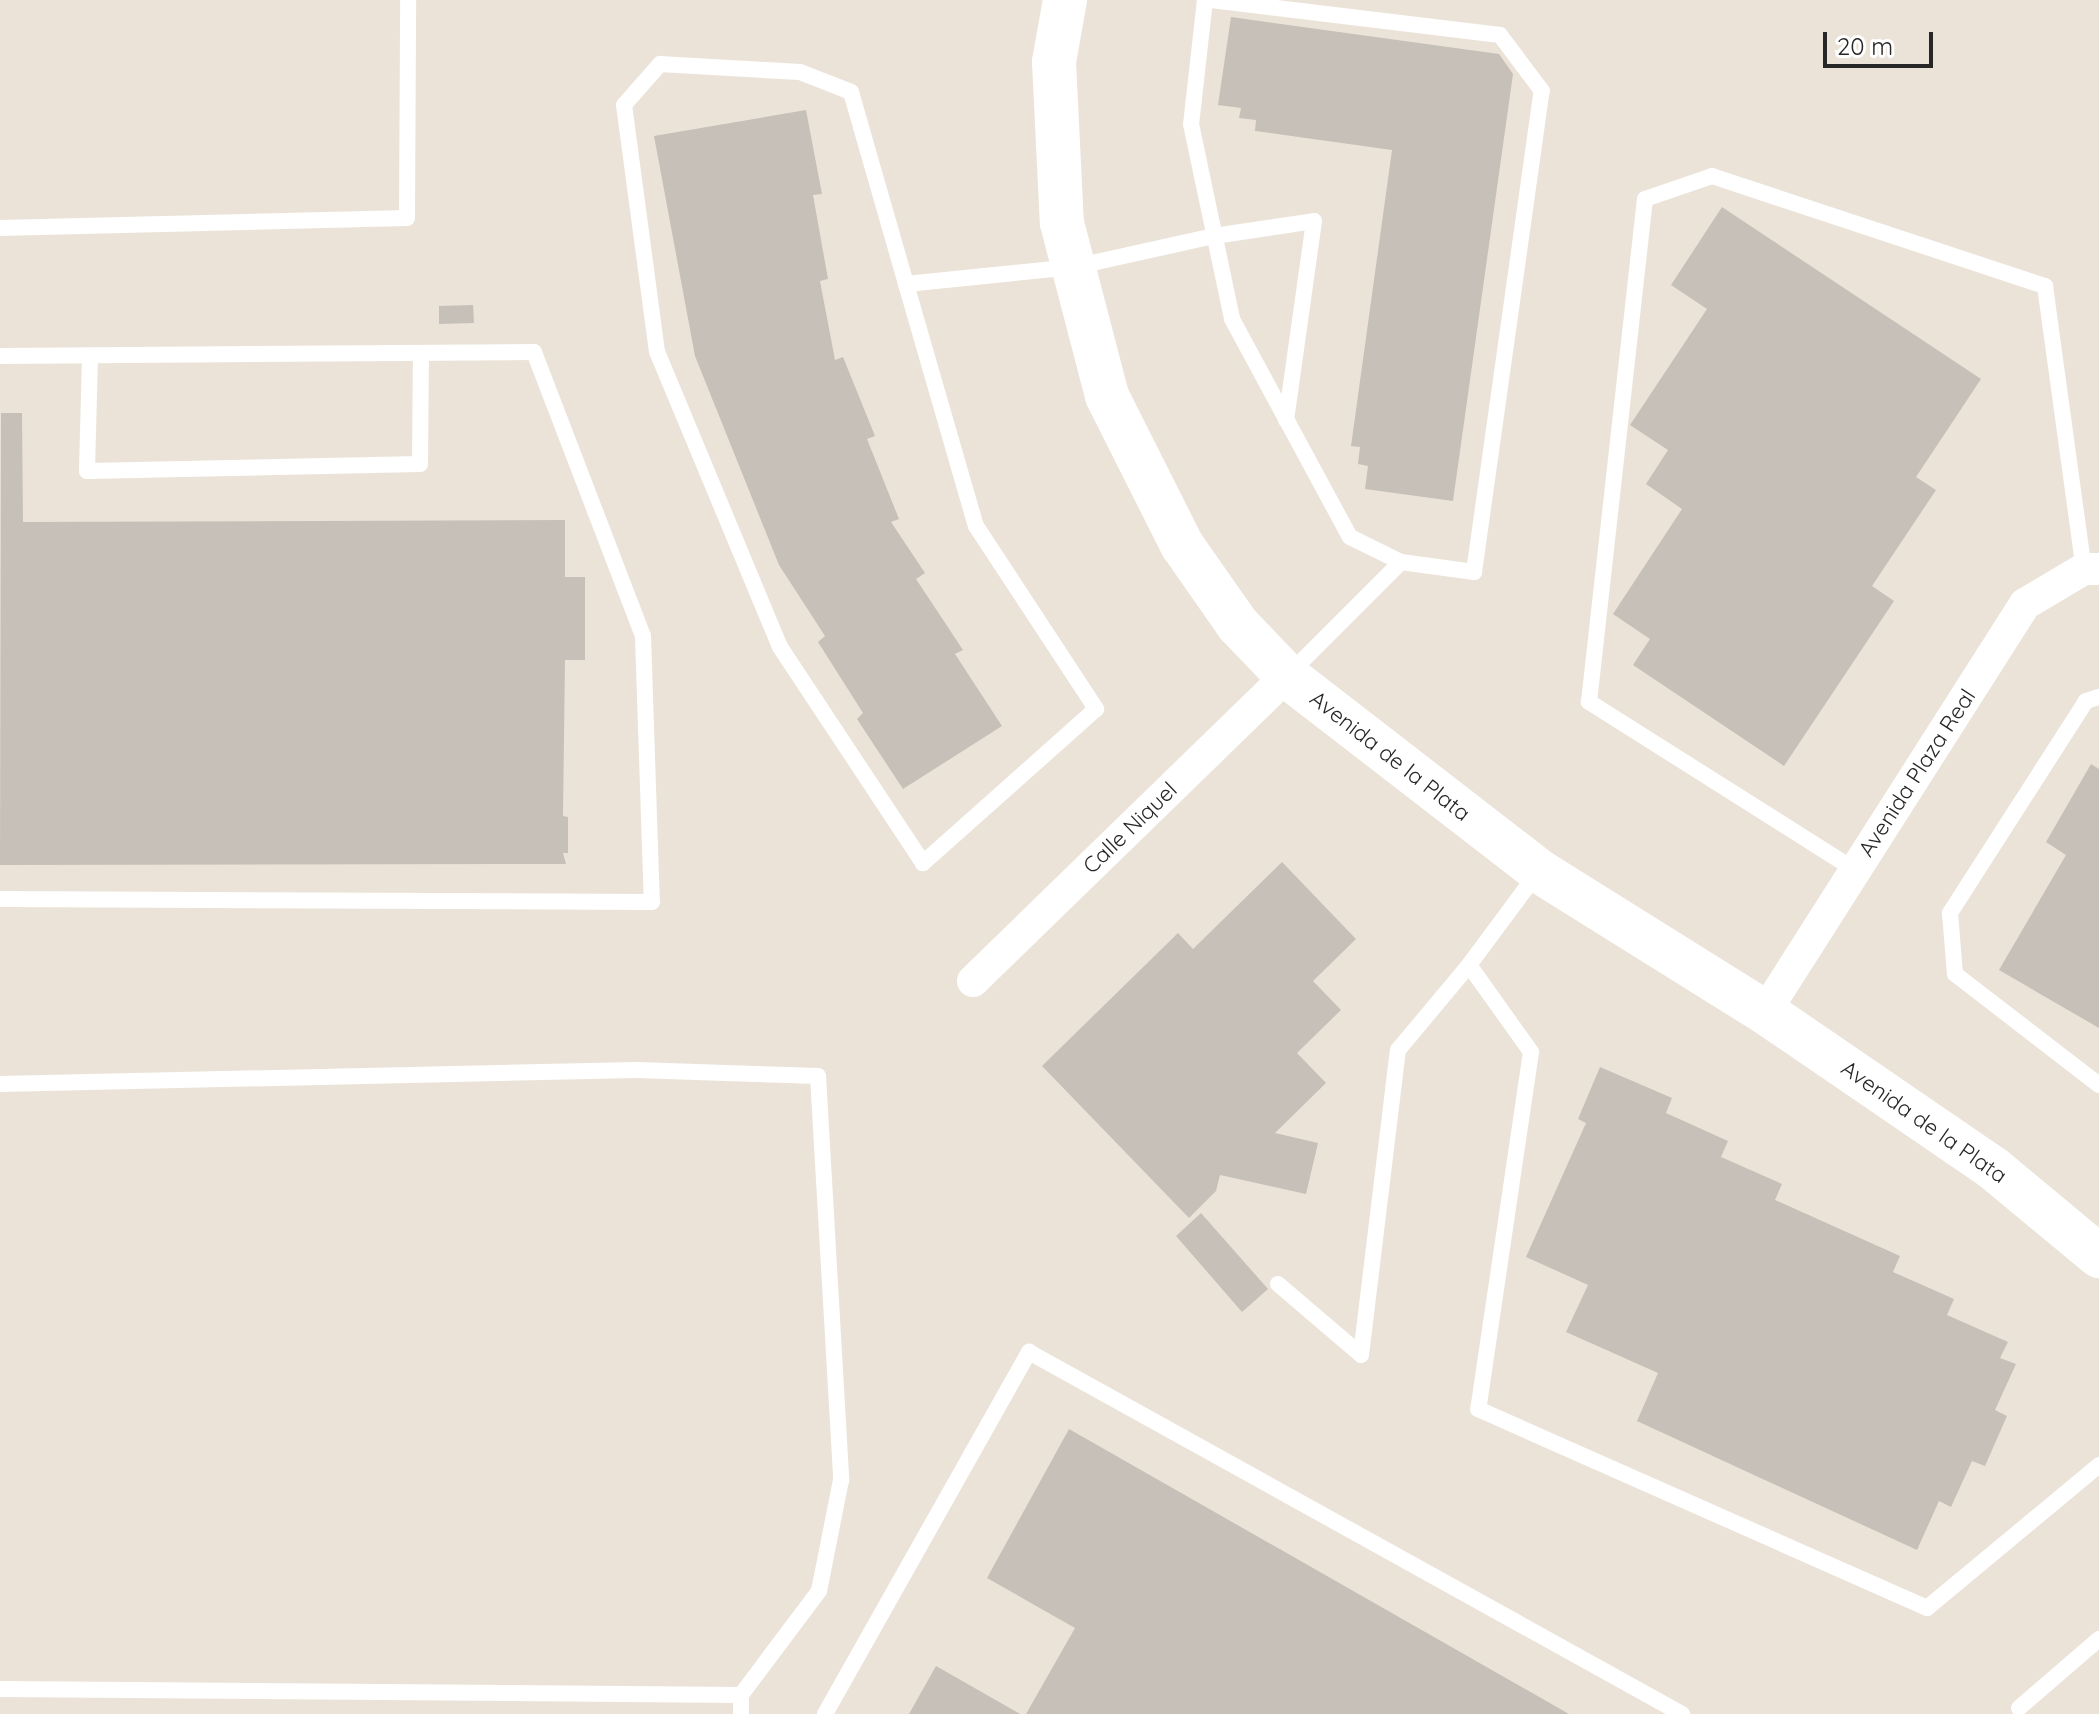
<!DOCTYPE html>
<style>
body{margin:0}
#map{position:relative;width:2099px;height:1714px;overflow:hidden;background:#ebe3d8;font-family:Quicksand,sans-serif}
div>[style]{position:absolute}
.building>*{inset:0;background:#c6c0b8}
.lane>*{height:16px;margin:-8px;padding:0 8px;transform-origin:8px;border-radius:8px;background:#fff}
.street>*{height:32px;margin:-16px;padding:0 16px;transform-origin:16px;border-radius:16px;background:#fff}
.secondary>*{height:44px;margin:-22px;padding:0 22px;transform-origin:22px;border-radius:22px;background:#fff}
span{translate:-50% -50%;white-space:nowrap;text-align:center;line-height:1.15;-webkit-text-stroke:6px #fff;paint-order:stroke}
.street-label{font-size:22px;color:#272727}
.scale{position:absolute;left:1823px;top:32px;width:110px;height:36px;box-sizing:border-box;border:4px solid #272727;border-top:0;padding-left:10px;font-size:24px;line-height:28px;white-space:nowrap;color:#272727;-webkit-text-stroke:6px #fff;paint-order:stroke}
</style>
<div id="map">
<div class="building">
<i style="clip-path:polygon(1231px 17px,1499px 54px,1513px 74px,1453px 501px,1365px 489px,1368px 466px,1358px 464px,1360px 447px,1351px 446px,1392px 150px,1255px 131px,1256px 120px,1239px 118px,1241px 108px,1218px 105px)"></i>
<i style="clip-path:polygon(806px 110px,822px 194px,813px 195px,828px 279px,820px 281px,835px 360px,843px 357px,875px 436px,867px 439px,899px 519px,891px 522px,925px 573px,916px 579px,963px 650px,955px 654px,1002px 726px,903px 789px,857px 719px,863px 713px,818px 642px,825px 636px,779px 565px,695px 356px,654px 136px)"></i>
<i style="clip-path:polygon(1722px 207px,1981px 379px,1916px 477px,1936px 490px,1872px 586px,1894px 601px,1784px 766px,1633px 665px,1650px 639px,1613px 614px,1682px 509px,1646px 484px,1668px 450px,1630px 425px,1707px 309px,1671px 285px)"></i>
<i style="clip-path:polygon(473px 305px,474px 323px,439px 324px,439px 306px)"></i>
<i style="clip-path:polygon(1px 413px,22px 413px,23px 522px,565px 520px,565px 577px,585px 577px,585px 660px,565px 660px,563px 816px,568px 817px,568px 853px,563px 853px,566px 864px,0 865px)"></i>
<i style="clip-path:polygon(2091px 764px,2099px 769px,2099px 1028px,1999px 970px,2066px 855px,2046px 842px)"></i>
<i style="clip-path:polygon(1282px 862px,1356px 939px,1313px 981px,1341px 1010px,1297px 1053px,1326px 1083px,1275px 1133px,1318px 1143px,1306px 1194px,1220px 1175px,1216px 1191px,1189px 1218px,1042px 1066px,1178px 933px,1193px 949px)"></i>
<i style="clip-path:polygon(1600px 1067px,1672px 1098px,1666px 1113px,1728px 1141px,1721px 1157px,1782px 1184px,1775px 1200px,1900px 1256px,1893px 1272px,1954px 1299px,1947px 1315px,2008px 1342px,2000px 1358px,2016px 1364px,1995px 1410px,2007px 1416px,1985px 1466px,1972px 1461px,1951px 1507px,1939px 1501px,1917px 1550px,1637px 1421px,1658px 1373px,1566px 1332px,1588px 1285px,1526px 1257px,1586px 1123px,1578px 1119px)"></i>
<i style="clip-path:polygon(1201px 1213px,1268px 1289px,1242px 1312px,1176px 1236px)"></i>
<i style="clip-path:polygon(1069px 1429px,1569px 1714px,1026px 1714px,1075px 1628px,987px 1578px)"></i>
<i style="clip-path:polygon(936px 1666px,1020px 1714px,909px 1714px)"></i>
</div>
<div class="lane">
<i style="left:1205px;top:0;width:125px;rotate:96.4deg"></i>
<i style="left:1191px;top:124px;width:199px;rotate:78.1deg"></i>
<i style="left:1232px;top:319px;width:248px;rotate:61.6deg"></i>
<i style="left:1350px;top:537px;width:57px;rotate:26.1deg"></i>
<i style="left:1401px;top:562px;width:74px;rotate:7.8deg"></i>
<i style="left:1474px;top:572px;width:486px;rotate:-82deg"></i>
<i style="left:1542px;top:91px;width:70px;rotate:-126.9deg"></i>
<i style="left:1500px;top:35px;width:293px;rotate:-173.1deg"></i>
<i style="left:0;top:228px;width:407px;rotate:-1.4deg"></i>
<i style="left:407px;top:218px;width:218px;rotate:-89.7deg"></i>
<i style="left:906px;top:284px;width:252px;rotate:73.9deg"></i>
<i style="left:976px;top:526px;width:219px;rotate:56.7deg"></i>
<i style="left:1096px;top:709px;width:232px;rotate:138.3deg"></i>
<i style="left:923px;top:863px;width:259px;rotate:-123.5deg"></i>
<i style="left:780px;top:647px;width:320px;rotate:-112.6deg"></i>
<i style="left:657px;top:352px;width:249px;rotate:-97.6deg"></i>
<i style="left:624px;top:105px;width:55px;rotate:-48.7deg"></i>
<i style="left:660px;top:64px;width:140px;rotate:3.3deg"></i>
<i style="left:800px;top:72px;width:55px;rotate:21.4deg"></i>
<i style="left:851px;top:92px;width:200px;rotate:74deg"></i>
<i style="left:906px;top:284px;width:169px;rotate:-5.8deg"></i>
<i style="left:1074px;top:267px;width:143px;rotate:-12.5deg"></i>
<i style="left:1214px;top:236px;width:101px;rotate:-8.5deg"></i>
<i style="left:1314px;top:221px;width:201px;rotate:98deg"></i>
<i style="left:0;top:356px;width:534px;rotate:-0.43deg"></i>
<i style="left:534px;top:352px;width:304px;rotate:69deg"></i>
<i style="left:643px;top:636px;width:266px;rotate:88.1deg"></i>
<i style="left:652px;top:902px;width:652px;rotate:-179.74deg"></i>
<i style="left:90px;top:356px;width:115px;rotate:91.5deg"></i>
<i style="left:87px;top:471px;width:333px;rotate:-1.2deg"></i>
<i style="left:420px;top:464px;width:111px;rotate:-89.5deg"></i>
<i style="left:1289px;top:674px;width:158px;rotate:-45deg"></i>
<i style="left:2099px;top:697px;width:14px;rotate:163deg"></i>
<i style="left:2086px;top:701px;width:252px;rotate:122.7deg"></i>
<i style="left:1950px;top:913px;width:61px;rotate:85.3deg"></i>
<i style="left:1955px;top:974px;width:182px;rotate:37.6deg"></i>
<i style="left:1855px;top:870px;width:315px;rotate:-147.7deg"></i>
<i style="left:1589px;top:702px;width:506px;rotate:-83.65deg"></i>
<i style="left:1645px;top:199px;width:71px;rotate:-18.9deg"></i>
<i style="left:1712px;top:176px;width:351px;rotate:18.3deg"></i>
<i style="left:2045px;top:286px;width:286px;rotate:82.2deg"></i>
<i style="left:1469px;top:965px;width:107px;rotate:54.5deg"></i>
<i style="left:1531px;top:1052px;width:361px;rotate:98.4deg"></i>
<i style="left:1478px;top:1409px;width:491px;rotate:23.9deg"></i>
<i style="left:1927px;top:1608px;width:224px;rotate:-39.7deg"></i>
<i style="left:0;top:1084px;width:636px;rotate:-1.26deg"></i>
<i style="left:636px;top:1070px;width:182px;rotate:1.9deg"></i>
<i style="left:818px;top:1076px;width:405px;rotate:86.7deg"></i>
<i style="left:841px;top:1480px;width:113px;rotate:101.2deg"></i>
<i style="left:819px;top:1591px;width:130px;rotate:126.9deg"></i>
<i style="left:1278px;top:1284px;width:109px;rotate:40.5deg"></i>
<i style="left:1361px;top:1355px;width:307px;rotate:-83.1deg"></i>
<i style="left:1398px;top:1050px;width:111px;rotate:-50.1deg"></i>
<i style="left:1469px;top:965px;width:116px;rotate:-53.4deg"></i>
<i style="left:0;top:1689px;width:741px;rotate:0.46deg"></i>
<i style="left:741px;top:1695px;width:19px;rotate:90deg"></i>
<i style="left:2019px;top:1708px;width:106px;rotate:-40.8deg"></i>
<i style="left:825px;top:1714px;width:416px;rotate:-60.6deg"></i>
<i style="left:1029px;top:1352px;width:747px;rotate:29deg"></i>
</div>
<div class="street">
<i style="left:973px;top:981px;width:438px;rotate:-44.2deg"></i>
<i style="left:1765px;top:1012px;width:484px;rotate:-57.5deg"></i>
<i style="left:2025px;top:604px;width:69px;rotate:-30.7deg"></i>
<i style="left:2084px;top:569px;width:15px"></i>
</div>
<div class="secondary">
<i style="left:1065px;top:0;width:63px;rotate:100.1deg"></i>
<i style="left:1054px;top:62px;width:161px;rotate:87.2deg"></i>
<i style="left:1062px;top:223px;width:179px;rotate:75.4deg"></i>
<i style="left:1107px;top:396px;width:167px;rotate:63.3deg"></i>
<i style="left:1182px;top:545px;width:98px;rotate:55deg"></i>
<i style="left:1238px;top:625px;width:71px;rotate:46.1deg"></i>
<i style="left:1287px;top:676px;width:319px;rotate:37.7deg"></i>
<i style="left:1539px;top:871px;width:266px;rotate:32deg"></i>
<i style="left:1765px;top:1012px;width:276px;rotate:34.4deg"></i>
<i style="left:1993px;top:1168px;width:138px;rotate:39.7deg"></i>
</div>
<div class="street-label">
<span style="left:1390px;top:756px;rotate:38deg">Avenida de la Plata</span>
<span style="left:1917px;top:773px;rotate:-57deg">Avenida Plaza Real</span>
<span style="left:1130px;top:828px;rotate:-44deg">Calle Niquel</span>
<span style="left:1924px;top:1122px;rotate:35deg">Avenida de la Plata</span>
</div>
<div class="scale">20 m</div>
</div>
